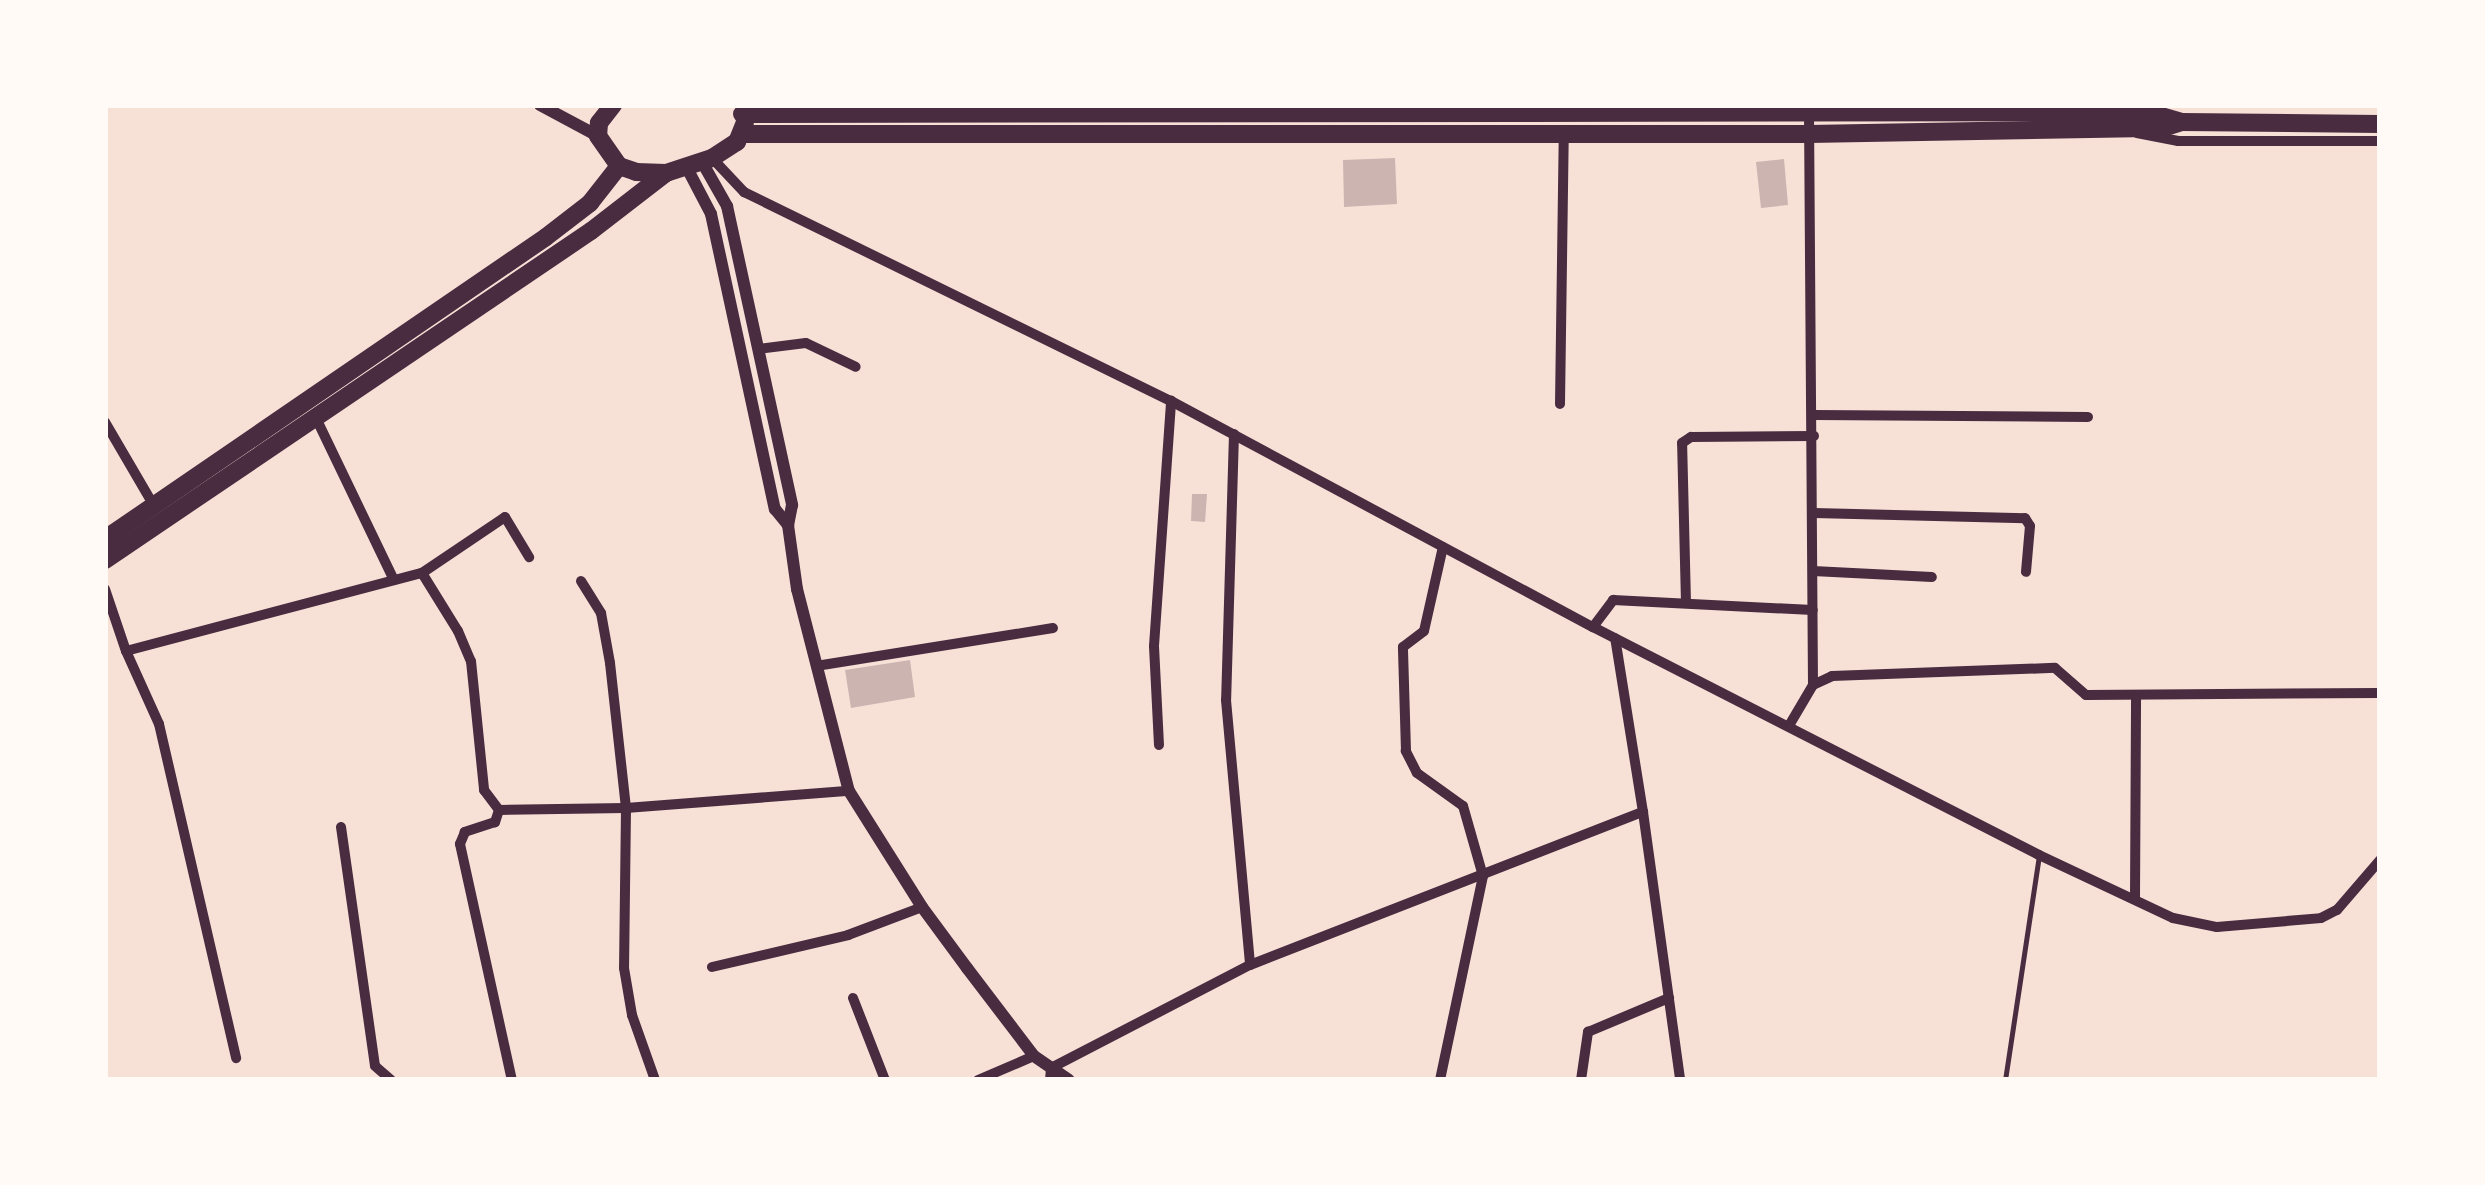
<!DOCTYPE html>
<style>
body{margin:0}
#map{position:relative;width:2485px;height:1185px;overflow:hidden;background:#f7e1d7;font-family:Barlow,sans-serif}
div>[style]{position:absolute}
.building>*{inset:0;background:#ccb4b1}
.service>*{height:5px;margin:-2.5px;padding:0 2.5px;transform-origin:2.5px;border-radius:2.5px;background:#4a2c40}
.minor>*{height:10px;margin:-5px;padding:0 5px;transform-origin:5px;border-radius:5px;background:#4a2c40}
.tertiary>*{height:12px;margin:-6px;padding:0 6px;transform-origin:6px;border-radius:6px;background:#4a2c40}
.primary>*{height:18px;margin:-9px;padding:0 9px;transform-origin:9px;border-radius:9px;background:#4a2c40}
span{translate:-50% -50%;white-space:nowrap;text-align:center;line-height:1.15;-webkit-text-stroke:10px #fffaf5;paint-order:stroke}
.frame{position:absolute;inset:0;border:108px solid #fffaf5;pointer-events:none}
</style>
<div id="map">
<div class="building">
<i style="clip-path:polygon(1395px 158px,1397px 204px,1344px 207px,1343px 160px)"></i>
<i style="clip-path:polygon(1784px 159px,1788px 205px,1761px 208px,1756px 162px)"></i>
<i style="clip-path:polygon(1192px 494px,1207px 494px,1205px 522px,1191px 521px)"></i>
<i style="clip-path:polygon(910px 660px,915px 697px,851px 708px,845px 670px)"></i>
</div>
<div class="service">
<i style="left:2005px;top:1080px;width:227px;rotate:-81.4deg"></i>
</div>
<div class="minor">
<i style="left:1809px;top:113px;width:572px;rotate:89.6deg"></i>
<i style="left:2137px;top:133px;width:42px;rotate:11deg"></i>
<i style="left:2178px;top:141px;width:202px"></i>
<i style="left:712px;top:158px;width:47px;rotate:46.7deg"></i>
<i style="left:744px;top:192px;width:475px;rotate:26.1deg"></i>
<i style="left:1171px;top:401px;width:479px;rotate:28.2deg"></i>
<i style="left:1593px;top:627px;width:501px;rotate:27.08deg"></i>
<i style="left:2039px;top:855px;width:148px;rotate:25.2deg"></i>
<i style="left:2173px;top:918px;width:45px;rotate:11.6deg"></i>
<i style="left:2217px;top:927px;width:104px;rotate:-4.9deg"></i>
<i style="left:2321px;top:918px;width:18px;rotate:-27deg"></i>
<i style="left:2337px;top:910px;width:66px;rotate:-49.3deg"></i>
<i style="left:758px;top:349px;width:48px;rotate:-7.1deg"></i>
<i style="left:806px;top:343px;width:55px;rotate:25.6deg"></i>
<i style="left:1560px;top:404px;width:272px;rotate:-89.2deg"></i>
<i style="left:1814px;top:415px;width:274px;rotate:0.4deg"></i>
<i style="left:315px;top:416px;width:182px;rotate:64.3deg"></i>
<i style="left:105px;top:422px;width:95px;rotate:59.7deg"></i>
<i style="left:1234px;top:434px;width:266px;rotate:91.7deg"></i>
<i style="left:1226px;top:700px;width:266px;rotate:84.8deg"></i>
<i style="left:1814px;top:513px;width:211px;rotate:1.4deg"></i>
<i style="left:2025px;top:518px;width:9px;rotate:58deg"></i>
<i style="left:2030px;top:526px;width:46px;rotate:95deg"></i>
<i style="left:1813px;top:571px;width:119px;rotate:2.9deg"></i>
<i style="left:422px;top:573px;width:100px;rotate:-34deg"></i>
<i style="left:505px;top:517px;width:47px;rotate:59deg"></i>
<i style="left:581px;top:581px;width:38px;rotate:58deg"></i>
<i style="left:601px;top:613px;width:51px;rotate:79.8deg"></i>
<i style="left:610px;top:663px;width:146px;rotate:83.7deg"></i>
<i style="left:626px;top:808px;width:160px;rotate:90.7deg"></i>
<i style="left:624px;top:968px;width:48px;rotate:80.3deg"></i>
<i style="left:632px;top:1015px;width:69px;rotate:70.5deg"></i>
<i style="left:105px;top:589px;width:65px;rotate:71.3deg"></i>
<i style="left:126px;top:651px;width:80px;rotate:65.7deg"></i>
<i style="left:159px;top:724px;width:343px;rotate:77deg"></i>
<i style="left:1686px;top:603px;width:160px;rotate:-91.4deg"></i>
<i style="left:1682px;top:443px;width:11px;rotate:-34deg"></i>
<i style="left:1691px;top:437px;width:123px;rotate:-0.5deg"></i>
<i style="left:1593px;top:627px;width:34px;rotate:-53deg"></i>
<i style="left:1613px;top:600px;width:200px;rotate:2.9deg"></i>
<i style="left:126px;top:651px;width:306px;rotate:-14.8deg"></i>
<i style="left:422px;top:573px;width:68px;rotate:58.2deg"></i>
<i style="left:458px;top:631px;width:33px;rotate:67deg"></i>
<i style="left:471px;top:661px;width:130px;rotate:84.2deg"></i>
<i style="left:484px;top:790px;width:25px;rotate:53deg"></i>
<i style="left:499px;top:810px;width:127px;rotate:-0.9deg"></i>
<i style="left:626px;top:808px;width:224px;rotate:-4.4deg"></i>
<i style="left:816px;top:666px;width:240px;rotate:-9.1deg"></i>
<i style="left:1790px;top:724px;width:45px;rotate:-59.5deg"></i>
<i style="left:1813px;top:685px;width:21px;rotate:-25deg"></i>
<i style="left:1832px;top:676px;width:223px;rotate:-2.1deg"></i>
<i style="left:2055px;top:668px;width:41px;rotate:41.1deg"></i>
<i style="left:2086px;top:695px;width:294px;rotate:-0.4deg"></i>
<i style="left:1159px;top:745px;width:99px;rotate:-92.9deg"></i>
<i style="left:1154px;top:646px;width:246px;rotate:-86deg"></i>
<i style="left:499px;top:810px;width:13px;rotate:108deg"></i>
<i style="left:495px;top:822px;width:32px;rotate:162deg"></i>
<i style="left:465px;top:832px;width:13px;rotate:113deg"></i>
<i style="left:460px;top:844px;width:242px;rotate:77.6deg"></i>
<i style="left:1643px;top:812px;width:271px;rotate:82.1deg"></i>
<i style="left:341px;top:827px;width:241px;rotate:81.9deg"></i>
<i style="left:375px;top:1066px;width:21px;rotate:41deg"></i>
<i style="left:2135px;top:898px;width:203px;rotate:-89.7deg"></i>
<i style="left:712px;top:967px;width:140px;rotate:-13.2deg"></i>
<i style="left:848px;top:935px;width:79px;rotate:-20.7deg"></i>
<i style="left:853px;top:998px;width:88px;rotate:68.7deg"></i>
<i style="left:978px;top:1080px;width:61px;rotate:-23.2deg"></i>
<i style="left:1050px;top:1080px;width:12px;rotate:-85deg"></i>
<i style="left:1051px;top:1068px;width:224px;rotate:-27.4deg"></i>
<i style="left:1250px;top:965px;width:422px;rotate:-21.3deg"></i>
<i style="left:1643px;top:812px;width:176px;rotate:-99.1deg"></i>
<i style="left:1440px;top:1080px;width:208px;rotate:-78.1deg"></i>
<i style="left:1483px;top:876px;width:73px;rotate:-105.9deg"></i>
<i style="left:1463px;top:806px;width:57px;rotate:-144.3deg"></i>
<i style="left:1417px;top:773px;width:25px;rotate:-117deg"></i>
<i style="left:1406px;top:751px;width:104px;rotate:-91.7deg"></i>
<i style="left:1403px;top:647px;width:26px;rotate:-37deg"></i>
<i style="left:1424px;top:631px;width:86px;rotate:-77.3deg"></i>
<i style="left:1581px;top:1080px;width:49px;rotate:-81.7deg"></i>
<i style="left:1588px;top:1032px;width:88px;rotate:-22.8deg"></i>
</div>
<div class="tertiary">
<i style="left:540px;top:105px;width:66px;rotate:28.1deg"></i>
<i style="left:702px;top:162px;width:51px;rotate:60.4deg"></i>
<i style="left:727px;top:206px;width:306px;rotate:77.7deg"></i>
<i style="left:792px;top:505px;width:20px;rotate:101deg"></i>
<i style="left:788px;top:525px;width:65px;rotate:82deg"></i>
<i style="left:797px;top:589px;width:209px;rotate:75.6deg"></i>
<i style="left:849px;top:791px;width:137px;rotate:57.8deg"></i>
<i style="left:922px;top:907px;width:76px;rotate:53.6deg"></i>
<i style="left:967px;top:968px;width:111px;rotate:52.7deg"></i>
<i style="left:1034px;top:1056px;width:42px;rotate:34.4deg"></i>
<i style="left:687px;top:168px;width:52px;rotate:62.4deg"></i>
<i style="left:711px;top:214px;width:302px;rotate:77.8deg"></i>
<i style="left:775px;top:509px;width:21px;rotate:51deg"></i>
</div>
<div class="primary">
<i style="left:613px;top:105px;width:23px;rotate:128deg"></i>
<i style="left:599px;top:123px;width:13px;rotate:94deg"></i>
<i style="left:598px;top:136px;width:37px;rotate:55deg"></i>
<i style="left:619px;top:166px;width:18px;rotate:19deg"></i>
<i style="left:636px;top:172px;width:30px;rotate:2deg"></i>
<i style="left:666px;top:173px;width:48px;rotate:-18.1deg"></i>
<i style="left:712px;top:158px;width:30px;rotate:-33deg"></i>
<i style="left:737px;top:142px;width:22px;rotate:-68deg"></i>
<i style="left:742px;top:114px;width:1405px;rotate:-0.08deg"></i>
<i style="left:2147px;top:112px;width:35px;rotate:16deg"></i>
<i style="left:743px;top:134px;width:1066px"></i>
<i style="left:1809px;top:134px;width:354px;rotate:-1deg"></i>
<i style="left:2163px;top:128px;width:19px;rotate:-18deg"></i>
<i style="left:2181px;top:122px;width:199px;rotate:0.6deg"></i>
<i style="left:105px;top:539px;width:534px;rotate:-34.4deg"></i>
<i style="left:546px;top:237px;width:56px;rotate:-37.7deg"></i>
<i style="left:590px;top:203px;width:47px;rotate:-51.9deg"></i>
<i style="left:105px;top:560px;width:587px;rotate:-34.1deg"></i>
<i style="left:591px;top:231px;width:95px;rotate:-37.7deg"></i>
</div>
<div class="frame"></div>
</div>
